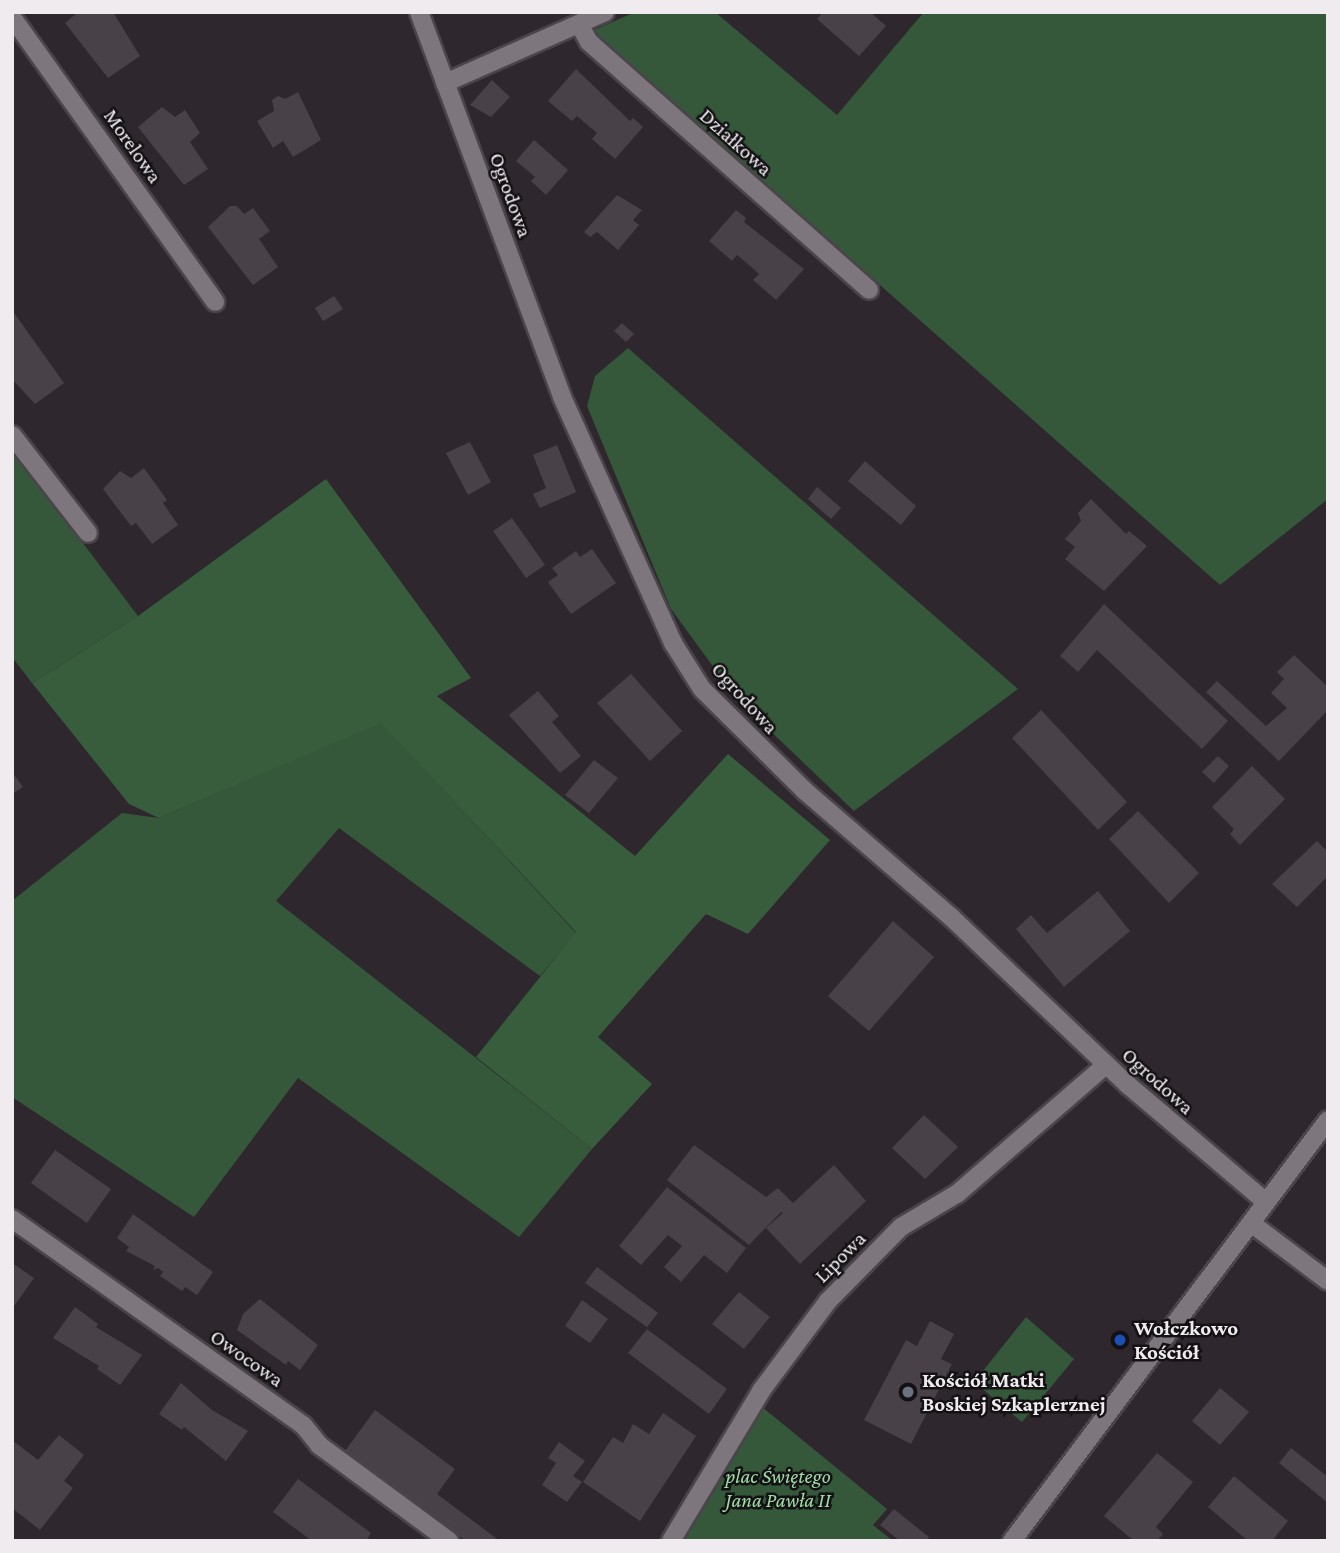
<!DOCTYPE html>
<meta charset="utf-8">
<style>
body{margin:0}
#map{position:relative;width:1340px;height:1553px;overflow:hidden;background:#2e272d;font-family:"Crimson Pro",serif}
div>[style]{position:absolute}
.green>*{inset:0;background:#345839}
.forest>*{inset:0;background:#375d3c}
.building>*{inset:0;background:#484147}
.roads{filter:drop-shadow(2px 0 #4a454a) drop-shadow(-2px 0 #4a454a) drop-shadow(0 2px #4a454a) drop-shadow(0 -2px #4a454a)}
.minor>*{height:18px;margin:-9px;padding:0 9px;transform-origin:9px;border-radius:9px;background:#7e767d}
.dots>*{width:19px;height:19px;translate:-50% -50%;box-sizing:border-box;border:4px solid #141114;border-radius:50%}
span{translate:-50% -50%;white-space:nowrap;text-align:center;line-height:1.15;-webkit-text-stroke:5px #141114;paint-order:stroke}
.street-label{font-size:21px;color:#efebef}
.poi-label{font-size:21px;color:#efebef;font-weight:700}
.left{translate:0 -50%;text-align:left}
.park-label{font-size:21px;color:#9ddca4;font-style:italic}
.frame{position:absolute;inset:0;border:14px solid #efebef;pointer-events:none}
</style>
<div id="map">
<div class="green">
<i style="clip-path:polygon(635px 12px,715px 12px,837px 115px,924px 12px,1328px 12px,1328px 499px,1220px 585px,592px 31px)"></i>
<i style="clip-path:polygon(628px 348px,1018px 689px,854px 811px,737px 699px,671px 609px,587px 406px,595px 376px)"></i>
<i style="clip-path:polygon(12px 449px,138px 616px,32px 683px,12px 657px)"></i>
<i style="clip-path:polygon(381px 722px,576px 933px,540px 976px,339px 828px,276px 901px,592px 1149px,519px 1237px,298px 1078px,194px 1217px,12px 1097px,12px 901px,122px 813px,159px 818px)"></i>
<i style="clip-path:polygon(1026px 1317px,1074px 1359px,1022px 1422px,974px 1382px)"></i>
<i style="clip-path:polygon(762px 1407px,887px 1509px,873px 1525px,893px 1541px,684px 1541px)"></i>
</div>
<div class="forest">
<i style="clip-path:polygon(326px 479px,471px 678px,437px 696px,635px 856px,728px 754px,830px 840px,748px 934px,706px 914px,598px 1037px,652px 1084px,592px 1149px,476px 1057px,576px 932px,381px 723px,159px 818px,129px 804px,32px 683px,138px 616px)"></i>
</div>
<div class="building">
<i style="clip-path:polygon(78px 12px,113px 12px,140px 56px,108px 78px,65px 23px)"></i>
<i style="clip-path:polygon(823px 12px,870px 12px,886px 26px,859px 56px,817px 19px)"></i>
<i style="clip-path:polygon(576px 69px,630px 121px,633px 118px,643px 127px,615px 159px,592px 139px,597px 133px,577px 116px,572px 121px,548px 101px)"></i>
<i style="clip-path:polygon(492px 80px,510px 97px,491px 117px,470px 105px)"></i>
<i style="clip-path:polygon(298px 92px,321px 140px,293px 157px,283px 141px,273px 148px,257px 121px,274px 111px,272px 100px,278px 96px,285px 99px)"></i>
<i style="clip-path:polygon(162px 107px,175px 117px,185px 110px,200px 133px,190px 142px,208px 169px,184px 185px,138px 127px)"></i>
<i style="clip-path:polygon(534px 140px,568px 170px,546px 195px,531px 181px,535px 177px,516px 161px)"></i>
<i style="clip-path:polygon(617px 195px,642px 210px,633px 220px,639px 225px,618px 250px,597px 232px,590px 237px,584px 232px)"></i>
<i style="clip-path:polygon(230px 206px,237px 206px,244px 214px,253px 208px,270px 231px,259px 239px,278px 267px,253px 285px,208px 227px)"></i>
<i style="clip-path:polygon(736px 210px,746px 218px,744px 222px,804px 269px,776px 300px,753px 280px,759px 274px,748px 264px,737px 255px,732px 261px,709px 241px)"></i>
<i style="clip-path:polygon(334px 296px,343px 309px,323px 321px,315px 308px)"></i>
<i style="clip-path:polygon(12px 310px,64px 383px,35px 404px,12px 379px)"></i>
<i style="clip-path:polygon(622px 323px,634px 334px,626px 342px,614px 331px)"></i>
<i style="clip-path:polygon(470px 442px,491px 482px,468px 495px,446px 453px)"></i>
<i style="clip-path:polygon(557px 445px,576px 492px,540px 508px,533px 494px,546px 488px,533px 455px)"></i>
<i style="clip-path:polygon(865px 461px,916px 506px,901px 525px,848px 481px)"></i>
<i style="clip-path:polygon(144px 468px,167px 500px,163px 503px,178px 525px,152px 544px,136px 523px,131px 526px,103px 489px,120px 471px,131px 478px)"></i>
<i style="clip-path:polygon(817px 487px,841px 508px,831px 519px,808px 499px)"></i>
<i style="clip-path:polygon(1091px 499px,1126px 534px,1129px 531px,1147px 546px,1104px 591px,1065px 559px,1075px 547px,1065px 539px,1081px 521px,1078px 513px)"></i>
<i style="clip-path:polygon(512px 518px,545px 565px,526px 578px,493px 531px)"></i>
<i style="clip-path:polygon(592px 549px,616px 583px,571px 614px,548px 582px,558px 575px,552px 568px,576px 551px,580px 557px)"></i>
<i style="clip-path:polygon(1104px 604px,1228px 721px,1202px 749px,1097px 650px,1078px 672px,1060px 656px)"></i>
<i style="clip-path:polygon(1294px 655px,1328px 687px,1328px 710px,1279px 761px,1206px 692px,1217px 681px,1266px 726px,1287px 708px,1271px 693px,1284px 679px,1277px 672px)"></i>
<i style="clip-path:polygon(631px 674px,682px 731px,650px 761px,597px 703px)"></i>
<i style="clip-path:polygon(538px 691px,559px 716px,552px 722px,581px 756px,560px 773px,509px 715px)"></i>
<i style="clip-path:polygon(1041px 710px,1127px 802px,1098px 830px,1012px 738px)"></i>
<i style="clip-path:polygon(1218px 756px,1229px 766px,1214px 783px,1202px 772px)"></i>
<i style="clip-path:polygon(594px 760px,618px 778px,589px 813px,565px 795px)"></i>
<i style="clip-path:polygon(1252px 766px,1285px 799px,1240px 845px,1230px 834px,1234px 829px,1212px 807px)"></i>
<i style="clip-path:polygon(12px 772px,23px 787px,12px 794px)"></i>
<i style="clip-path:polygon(1138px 811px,1199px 873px,1169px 903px,1109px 839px)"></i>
<i style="clip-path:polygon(1317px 841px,1328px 852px,1327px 877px,1297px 907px,1272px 884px)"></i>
<i style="clip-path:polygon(1098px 891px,1130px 931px,1064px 987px,1016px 929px,1031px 915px,1047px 933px)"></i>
<i style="clip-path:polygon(893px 921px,934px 957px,869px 1031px,828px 996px)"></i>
<i style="clip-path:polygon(924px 1115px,958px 1147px,925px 1179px,892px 1148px)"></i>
<i style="clip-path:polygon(694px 1145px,766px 1197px,778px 1188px,793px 1203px,834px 1165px,866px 1201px,800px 1264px,766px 1228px,783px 1213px,781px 1212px,749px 1245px,667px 1180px)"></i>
<i style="clip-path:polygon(55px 1150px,111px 1189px,87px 1223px,31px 1183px)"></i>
<i style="clip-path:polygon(667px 1187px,746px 1248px,727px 1273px,704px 1255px,681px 1282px,664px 1267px,682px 1246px,668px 1235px,641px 1265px,619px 1246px)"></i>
<i style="clip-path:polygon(133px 1214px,213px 1272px,197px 1295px,185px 1287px,182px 1291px,160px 1276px,163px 1272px,158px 1268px,153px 1270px,155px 1266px,126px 1251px,129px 1247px,117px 1238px)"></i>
<i style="clip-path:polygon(12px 1263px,34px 1278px,12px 1309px)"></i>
<i style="clip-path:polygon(597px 1267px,658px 1313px,647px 1327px,585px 1283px)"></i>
<i style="clip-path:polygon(739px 1292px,770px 1317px,744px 1349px,712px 1324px)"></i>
<i style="clip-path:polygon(260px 1299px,318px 1345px,300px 1370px,288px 1361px,286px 1365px,237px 1330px,243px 1314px)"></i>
<i style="clip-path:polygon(582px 1300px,608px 1319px,590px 1343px,565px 1326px)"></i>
<i style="clip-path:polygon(75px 1307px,98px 1324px,96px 1327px,142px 1355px,120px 1385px,97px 1369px,99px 1366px,53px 1338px)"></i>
<i style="clip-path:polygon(930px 1321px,954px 1334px,941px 1359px,952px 1364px,911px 1444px,864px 1420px,906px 1340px,917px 1346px)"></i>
<i style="clip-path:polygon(647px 1329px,727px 1389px,709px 1414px,628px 1353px)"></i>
<i style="clip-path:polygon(181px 1383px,212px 1410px,248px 1431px,226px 1461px,184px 1427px,182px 1430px,159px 1414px)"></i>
<i style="clip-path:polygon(1220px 1388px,1249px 1412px,1220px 1445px,1192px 1421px)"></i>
<i style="clip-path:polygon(375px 1410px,455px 1469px,437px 1494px,500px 1541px,466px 1541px,345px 1451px)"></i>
<i style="clip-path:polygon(663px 1413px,696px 1436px,640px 1521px,583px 1482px,613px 1437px,623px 1443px,633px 1424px,649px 1434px)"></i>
<i style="clip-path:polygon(59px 1435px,84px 1455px,64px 1481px,73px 1488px,40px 1530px,12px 1508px,12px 1440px,38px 1460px)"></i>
<i style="clip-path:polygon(559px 1442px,585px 1461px,573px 1476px,582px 1482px,567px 1502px,542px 1485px,556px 1463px,548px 1458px)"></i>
<i style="clip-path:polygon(1291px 1448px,1328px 1477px,1328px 1503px,1279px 1463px)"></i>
<i style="clip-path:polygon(1157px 1453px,1193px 1482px,1156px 1527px,1163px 1534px,1157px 1541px,1134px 1541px,1104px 1516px)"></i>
<i style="clip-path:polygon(1234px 1476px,1288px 1521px,1272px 1541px,1248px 1541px,1208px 1507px)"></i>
<i style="clip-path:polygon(298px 1479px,371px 1533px,366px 1541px,312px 1541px,273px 1512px)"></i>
<i style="clip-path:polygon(894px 1509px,929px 1537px,926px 1541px,900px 1541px,880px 1525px)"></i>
</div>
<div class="roads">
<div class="minor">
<i style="left:419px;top:12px;width:411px;rotate:69.6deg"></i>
<i style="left:562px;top:397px;width:270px;rotate:65.7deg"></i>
<i style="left:673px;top:643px;width:54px;rotate:57.8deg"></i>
<i style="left:702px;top:689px;width:145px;rotate:44.7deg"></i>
<i style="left:805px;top:791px;width:194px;rotate:40.8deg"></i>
<i style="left:952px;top:918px;width:243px;rotate:43.5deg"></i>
<i style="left:1128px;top:1085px;width:181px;rotate:40.3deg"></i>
<i style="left:12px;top:17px;width:350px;rotate:54.5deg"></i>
<i style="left:579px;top:24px;width:21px;rotate:61deg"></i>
<i style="left:589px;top:42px;width:374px;rotate:41.5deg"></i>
<i style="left:445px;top:83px;width:175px;rotate:-23.9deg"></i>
<i style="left:12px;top:435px;width:124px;rotate:52.2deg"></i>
<i style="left:12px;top:1219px;width:357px;rotate:35.3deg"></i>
<i style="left:303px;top:1425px;width:26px;rotate:51deg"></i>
<i style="left:319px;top:1445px;width:162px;rotate:36.4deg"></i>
<i style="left:1251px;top:1223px;width:96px;rotate:37deg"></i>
<i style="left:671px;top:1541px;width:175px;rotate:-59deg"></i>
<i style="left:761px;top:1391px;width:112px;rotate:-53.3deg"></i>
<i style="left:828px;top:1301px;width:104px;rotate:-45.4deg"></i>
<i style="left:901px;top:1227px;width:66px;rotate:-30.8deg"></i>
<i style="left:958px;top:1193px;width:196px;rotate:-40.9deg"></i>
<i style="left:1012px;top:1541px;width:526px;rotate:-53.11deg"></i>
</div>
</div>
<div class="dots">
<i style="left:1120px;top:1340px;background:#1a4fb4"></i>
<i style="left:908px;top:1392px;background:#6b7280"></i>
</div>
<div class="street-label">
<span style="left:736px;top:142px;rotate:42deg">Działkowa</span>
<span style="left:133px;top:146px;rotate:55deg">Morelowa</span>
<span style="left:511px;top:195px;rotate:70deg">Ogrodowa</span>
<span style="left:745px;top:698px;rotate:48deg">Ogrodowa</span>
<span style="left:1158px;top:1081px;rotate:42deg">Ogrodowa</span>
<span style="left:840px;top:1257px;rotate:-45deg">Lipowa</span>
<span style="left:247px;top:1358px;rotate:35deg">Owocowa</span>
</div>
<div class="poi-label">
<span class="left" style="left:1134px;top:1340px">Wołczkowo<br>Kościół</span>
<span class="left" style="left:922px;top:1392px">Kościół Matki<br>Boskiej Szkaplerznej</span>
</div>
<div class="park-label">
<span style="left:778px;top:1488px">plac Świętego<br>Jana Pawła II</span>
</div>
<div class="frame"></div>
</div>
